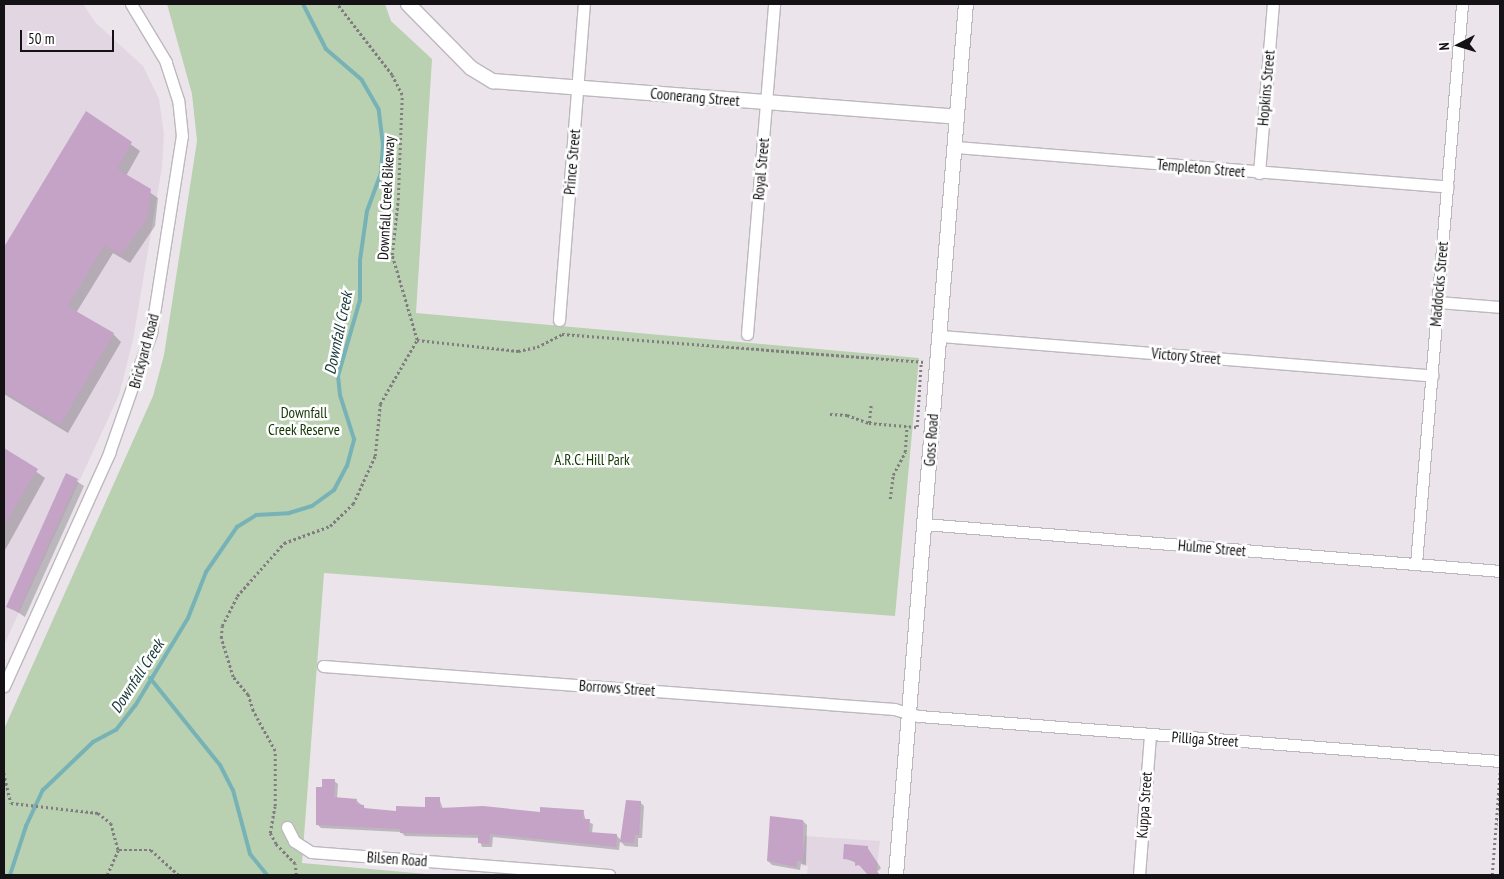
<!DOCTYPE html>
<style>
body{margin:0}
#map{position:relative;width:1504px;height:879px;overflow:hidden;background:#ebe5eb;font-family:"PT Sans Narrow",sans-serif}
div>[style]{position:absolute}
.built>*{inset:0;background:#e1d6e2}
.green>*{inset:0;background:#b9d0b1}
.shadow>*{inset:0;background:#0003}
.stream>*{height:4px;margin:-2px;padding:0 2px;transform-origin:2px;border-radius:2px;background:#77b3b6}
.building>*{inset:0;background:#c4a3c7}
.path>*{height:2.5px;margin-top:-1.25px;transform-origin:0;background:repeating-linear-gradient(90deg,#807c80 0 2.5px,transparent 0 5px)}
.roads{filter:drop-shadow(1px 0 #bdb8be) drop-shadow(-1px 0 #bdb8be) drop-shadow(0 1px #bdb8be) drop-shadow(0 -1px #bdb8be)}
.minor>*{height:11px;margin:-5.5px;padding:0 5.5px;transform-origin:5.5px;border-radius:5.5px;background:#fff}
.tertiary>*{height:14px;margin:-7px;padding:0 7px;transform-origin:7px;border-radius:7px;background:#fff}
span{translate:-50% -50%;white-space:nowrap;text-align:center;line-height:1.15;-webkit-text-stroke:5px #fff;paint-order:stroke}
.street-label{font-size:15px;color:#141214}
.park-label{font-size:15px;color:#123700}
.water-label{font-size:16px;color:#143435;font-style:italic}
.frame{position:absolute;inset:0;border:5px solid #141214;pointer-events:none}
.north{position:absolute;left:1434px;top:20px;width:50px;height:50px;-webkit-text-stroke:4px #fff;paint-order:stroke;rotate:265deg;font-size:14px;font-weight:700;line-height:20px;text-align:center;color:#141214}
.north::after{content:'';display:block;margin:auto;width:18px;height:22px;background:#141214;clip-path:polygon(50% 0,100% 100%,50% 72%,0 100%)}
.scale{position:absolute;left:20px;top:30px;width:94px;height:22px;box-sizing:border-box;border:2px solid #141214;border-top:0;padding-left:6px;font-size:15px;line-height:18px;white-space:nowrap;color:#141214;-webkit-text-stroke:4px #fff;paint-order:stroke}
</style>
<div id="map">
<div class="built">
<i style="clip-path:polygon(4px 4px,83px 4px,95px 22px,143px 66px,159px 99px,164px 134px,162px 167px,133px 340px,119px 395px,4px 645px)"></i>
<i style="clip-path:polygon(805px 836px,880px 841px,876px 874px,807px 874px,808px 866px,802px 866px)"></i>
</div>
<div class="green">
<i style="clip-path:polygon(167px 4px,385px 4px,391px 21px,432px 59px,416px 313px,919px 358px,895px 616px,324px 573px,302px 863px,438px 875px,4px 875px,4px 729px,153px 396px,164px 355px,197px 141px,192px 94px)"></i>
</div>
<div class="shadow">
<i style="clip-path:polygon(87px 113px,140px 151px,126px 176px,158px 198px,155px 226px,130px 263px,113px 253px,76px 313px,113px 334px,121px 342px,68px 433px,4px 394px,4px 249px)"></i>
<i style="clip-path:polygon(4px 449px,45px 478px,4px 552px)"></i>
<i style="clip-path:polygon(67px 475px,84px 486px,25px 617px,8px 606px)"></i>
<i style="clip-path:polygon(334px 781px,338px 784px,337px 799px,356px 800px,367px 810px,397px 812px,427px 808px,439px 798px,443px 809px,541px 813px,583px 811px,586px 821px,593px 824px,592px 833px,616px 835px,621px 840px,640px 802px,644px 806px,642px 838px,638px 838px,638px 847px,625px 846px,620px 841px,619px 850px,493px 837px,492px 847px,482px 847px,479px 838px,405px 836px,401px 832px,321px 828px,318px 825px,323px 788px)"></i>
<i style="clip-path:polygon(803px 821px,807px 825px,806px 865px,801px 864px,800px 870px,772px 865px,768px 861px)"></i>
<i style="clip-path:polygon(867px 847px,881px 868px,877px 872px,879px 875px,870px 875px,857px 863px,844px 858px)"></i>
</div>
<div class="stream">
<i style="left:150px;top:678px;width:112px;rotate:51.2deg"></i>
<i style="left:220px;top:765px;width:28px;rotate:63deg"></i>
<i style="left:233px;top:790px;width:66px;rotate:75.1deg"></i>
<i style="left:250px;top:854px;width:27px;rotate:51deg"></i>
<i style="left:10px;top:875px;width:52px;rotate:-71.9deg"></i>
<i style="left:26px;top:826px;width:40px;rotate:-65deg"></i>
<i style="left:43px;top:790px;width:69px;rotate:-43.8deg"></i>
<i style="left:93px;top:742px;width:26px;rotate:-28deg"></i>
<i style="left:116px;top:730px;width:31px;rotate:-52deg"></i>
<i style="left:135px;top:706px;width:103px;rotate:-58.9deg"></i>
<i style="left:188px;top:618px;width:49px;rotate:-68.6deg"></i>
<i style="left:206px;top:572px;width:55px;rotate:-55.4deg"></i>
<i style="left:237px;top:527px;width:22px;rotate:-32deg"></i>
<i style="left:256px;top:515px;width:33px;rotate:-3deg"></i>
<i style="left:289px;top:513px;width:24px;rotate:-17deg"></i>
<i style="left:312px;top:506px;width:27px;rotate:-36deg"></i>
<i style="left:334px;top:490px;width:27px;rotate:-62deg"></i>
<i style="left:347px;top:466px;width:28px;rotate:-75deg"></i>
<i style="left:354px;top:439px;width:46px;rotate:-107.7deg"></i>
<i style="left:340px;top:395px;width:19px;rotate:-96deg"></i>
<i style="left:338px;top:376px;width:79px;rotate:-73.9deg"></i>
<i style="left:360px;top:300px;width:40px;rotate:-90deg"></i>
<i style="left:360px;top:260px;width:49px;rotate:-81.9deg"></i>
<i style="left:367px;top:211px;width:40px;rotate:-69.8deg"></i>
<i style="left:381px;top:173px;width:28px;rotate:-86deg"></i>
<i style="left:383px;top:145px;width:35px;rotate:-97deg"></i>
<i style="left:379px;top:110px;width:34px;rotate:-120deg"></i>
<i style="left:362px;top:80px;width:48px;rotate:-139.3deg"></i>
<i style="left:326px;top:49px;width:51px;rotate:-117.1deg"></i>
</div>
<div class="building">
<i style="clip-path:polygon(86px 111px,132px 142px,117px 169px,151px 189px,147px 218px,121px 255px,105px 245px,67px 306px,114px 333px,60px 425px,4px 392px,4px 247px)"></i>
<i style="clip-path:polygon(4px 448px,38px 469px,4px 525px)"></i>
<i style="clip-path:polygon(66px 473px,78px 479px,18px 612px,6px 607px)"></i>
<i style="clip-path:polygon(322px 779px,335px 779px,334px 797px,357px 799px,356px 804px,364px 805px,364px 808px,396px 811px,396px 806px,425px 807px,425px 797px,440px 797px,440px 808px,483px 806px,540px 812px,540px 807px,584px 810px,583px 819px,590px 819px,589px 832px,617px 834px,616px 847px,490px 834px,489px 844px,478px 843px,478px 835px,400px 833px,400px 829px,316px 825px,316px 787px,322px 787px)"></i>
<i style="clip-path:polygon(626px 800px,641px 801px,639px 835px,635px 835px,634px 843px,620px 842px)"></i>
<i style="clip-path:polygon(770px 816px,803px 820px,803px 861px,797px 861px,797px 867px,767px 861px)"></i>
<i style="clip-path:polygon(844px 844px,868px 846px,868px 850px,878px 864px,874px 868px,880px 875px,868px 875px,859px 865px,855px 866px,855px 860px,843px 859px)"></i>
</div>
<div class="path">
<i style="left:417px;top:340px;width:102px;rotate:6.2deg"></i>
<i style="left:518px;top:351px;width:19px;rotate:-12deg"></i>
<i style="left:537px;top:347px;width:28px;rotate:-27deg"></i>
<i style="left:562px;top:334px;width:364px;rotate:4.4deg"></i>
<i style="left:830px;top:414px;width:17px;rotate:3deg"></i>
<i style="left:847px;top:415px;width:23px;rotate:20deg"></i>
<i style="left:869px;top:423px;width:48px;rotate:4.8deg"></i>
<i style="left:917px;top:427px;width:65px;rotate:-86.5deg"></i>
<i style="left:869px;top:423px;width:18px;rotate:-84deg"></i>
<i style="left:890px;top:499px;width:24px;rotate:-83deg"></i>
<i style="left:893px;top:475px;width:26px;rotate:-62deg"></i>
<i style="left:905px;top:452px;width:26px;rotate:-86deg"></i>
<i style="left:4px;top:773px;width:31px;rotate:77deg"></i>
<i style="left:11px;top:803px;width:88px;rotate:6.6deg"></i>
<i style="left:98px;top:813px;width:16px;rotate:38deg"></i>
<i style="left:111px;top:823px;width:28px;rotate:75deg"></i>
<i style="left:119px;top:850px;width:32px"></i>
<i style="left:151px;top:850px;width:38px;rotate:42deg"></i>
<i style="left:107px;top:875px;width:27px;rotate:-66deg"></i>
<i style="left:296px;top:875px;width:11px;rotate:-95deg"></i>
<i style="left:295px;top:864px;width:28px;rotate:-134deg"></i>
<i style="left:276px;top:844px;width:13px;rotate:-119deg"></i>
<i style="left:270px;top:833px;width:27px;rotate:-80deg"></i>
<i style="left:275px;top:806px;width:55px;rotate:-90deg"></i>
<i style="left:275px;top:751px;width:46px;rotate:-118.8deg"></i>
<i style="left:253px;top:711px;width:17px;rotate:-107deg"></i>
<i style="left:248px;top:695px;width:23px;rotate:-130deg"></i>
<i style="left:233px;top:677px;width:41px;rotate:-107.1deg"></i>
<i style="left:221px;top:638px;width:12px;rotate:-85deg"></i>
<i style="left:222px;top:626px;width:34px;rotate:-63deg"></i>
<i style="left:237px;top:596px;width:71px;rotate:-48.4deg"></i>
<i style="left:284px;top:543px;width:49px;rotate:-20.3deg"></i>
<i style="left:330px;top:526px;width:32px;rotate:-44deg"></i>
<i style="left:353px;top:504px;width:53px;rotate:-65.4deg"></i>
<i style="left:375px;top:456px;width:52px;rotate:-84.5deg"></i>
<i style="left:380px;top:404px;width:74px;rotate:-60deg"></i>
<i style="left:417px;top:340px;width:89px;rotate:-106.4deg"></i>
<i style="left:392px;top:255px;width:55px;rotate:-83.8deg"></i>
<i style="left:398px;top:200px;width:105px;rotate:-87.8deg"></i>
<i style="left:402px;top:95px;width:22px;rotate:-117deg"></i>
<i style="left:392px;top:75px;width:90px;rotate:-127.8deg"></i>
<i style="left:1492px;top:875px;width:103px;rotate:-85.6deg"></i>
</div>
<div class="roads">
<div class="minor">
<i style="left:955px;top:147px;width:494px;rotate:4.6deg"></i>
<i style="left:1259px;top:173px;width:170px;rotate:-85.3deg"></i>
<i style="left:1437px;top:302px;width:63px;rotate:4.5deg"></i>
<i style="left:559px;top:320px;width:317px;rotate:-85.5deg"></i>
<i style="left:747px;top:334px;width:331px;rotate:-85.3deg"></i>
<i style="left:940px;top:336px;width:494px;rotate:4.6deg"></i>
<i style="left:924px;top:524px;width:578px;rotate:4.66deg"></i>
<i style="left:1416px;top:564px;width:562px;rotate:-85.3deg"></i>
<i style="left:323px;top:666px;width:573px;rotate:4.31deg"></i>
<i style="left:894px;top:709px;width:26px;rotate:16deg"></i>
<i style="left:919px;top:716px;width:583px;rotate:4.43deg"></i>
<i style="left:4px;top:686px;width:256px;rotate:-65.7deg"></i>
<i style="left:109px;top:453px;width:127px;rotate:-70.7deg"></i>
<i style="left:151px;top:333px;width:199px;rotate:-81.1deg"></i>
<i style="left:182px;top:136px;width:36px;rotate:-96deg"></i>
<i style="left:178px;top:100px;width:40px;rotate:-108deg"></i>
<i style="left:166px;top:62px;width:68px;rotate:-121.1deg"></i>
<i style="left:287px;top:827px;width:16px;rotate:63deg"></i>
<i style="left:294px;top:841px;width:20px;rotate:33deg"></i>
<i style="left:311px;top:852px;width:299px;rotate:4.4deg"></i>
<i style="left:1139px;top:875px;width:141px;rotate:-85.5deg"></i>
</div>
<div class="tertiary">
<i style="left:408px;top:4px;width:90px;rotate:45.5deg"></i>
<i style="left:471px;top:68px;width:26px;rotate:31deg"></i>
<i style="left:493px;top:81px;width:465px;rotate:4.4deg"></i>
<i style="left:896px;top:875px;width:874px;rotate:-85.41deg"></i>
</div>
</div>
<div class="street-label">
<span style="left:1266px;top:88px;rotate:-85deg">Hopkins Street</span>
<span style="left:695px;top:97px;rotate:5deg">Coonerang Street</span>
<span style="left:572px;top:162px;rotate:-85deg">Prince Street</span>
<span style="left:1201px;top:168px;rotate:5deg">Templeton Street</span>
<span style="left:761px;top:169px;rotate:-85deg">Royal Street</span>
<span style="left:386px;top:198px;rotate:-87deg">Downfall Creek Bikeway</span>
<span style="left:1439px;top:284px;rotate:-85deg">Maddocks Street</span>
<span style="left:144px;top:351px;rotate:-75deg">Brickyard Road</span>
<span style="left:1186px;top:356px;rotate:5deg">Victory Street</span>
<span style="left:931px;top:440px;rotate:-86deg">Goss Road</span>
<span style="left:1212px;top:548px;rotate:5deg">Hulme Street</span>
<span style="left:617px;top:688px;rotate:4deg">Borrows Street</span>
<span style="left:1205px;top:739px;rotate:4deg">Pilliga Street</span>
<span style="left:1144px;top:805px;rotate:-86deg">Kuppa Street</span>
<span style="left:397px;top:859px;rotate:4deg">Bilsen Road</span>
</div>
<div class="park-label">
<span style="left:304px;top:421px">Downfall<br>Creek Reserve</span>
<span style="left:592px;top:460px">A.R.C. Hill Park</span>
</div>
<div class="water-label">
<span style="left:338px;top:333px;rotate:-78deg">Downfall Creek</span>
<span style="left:137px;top:676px;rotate:-57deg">Downfall Creek</span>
</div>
<div class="frame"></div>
<div class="north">N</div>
<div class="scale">50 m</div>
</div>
